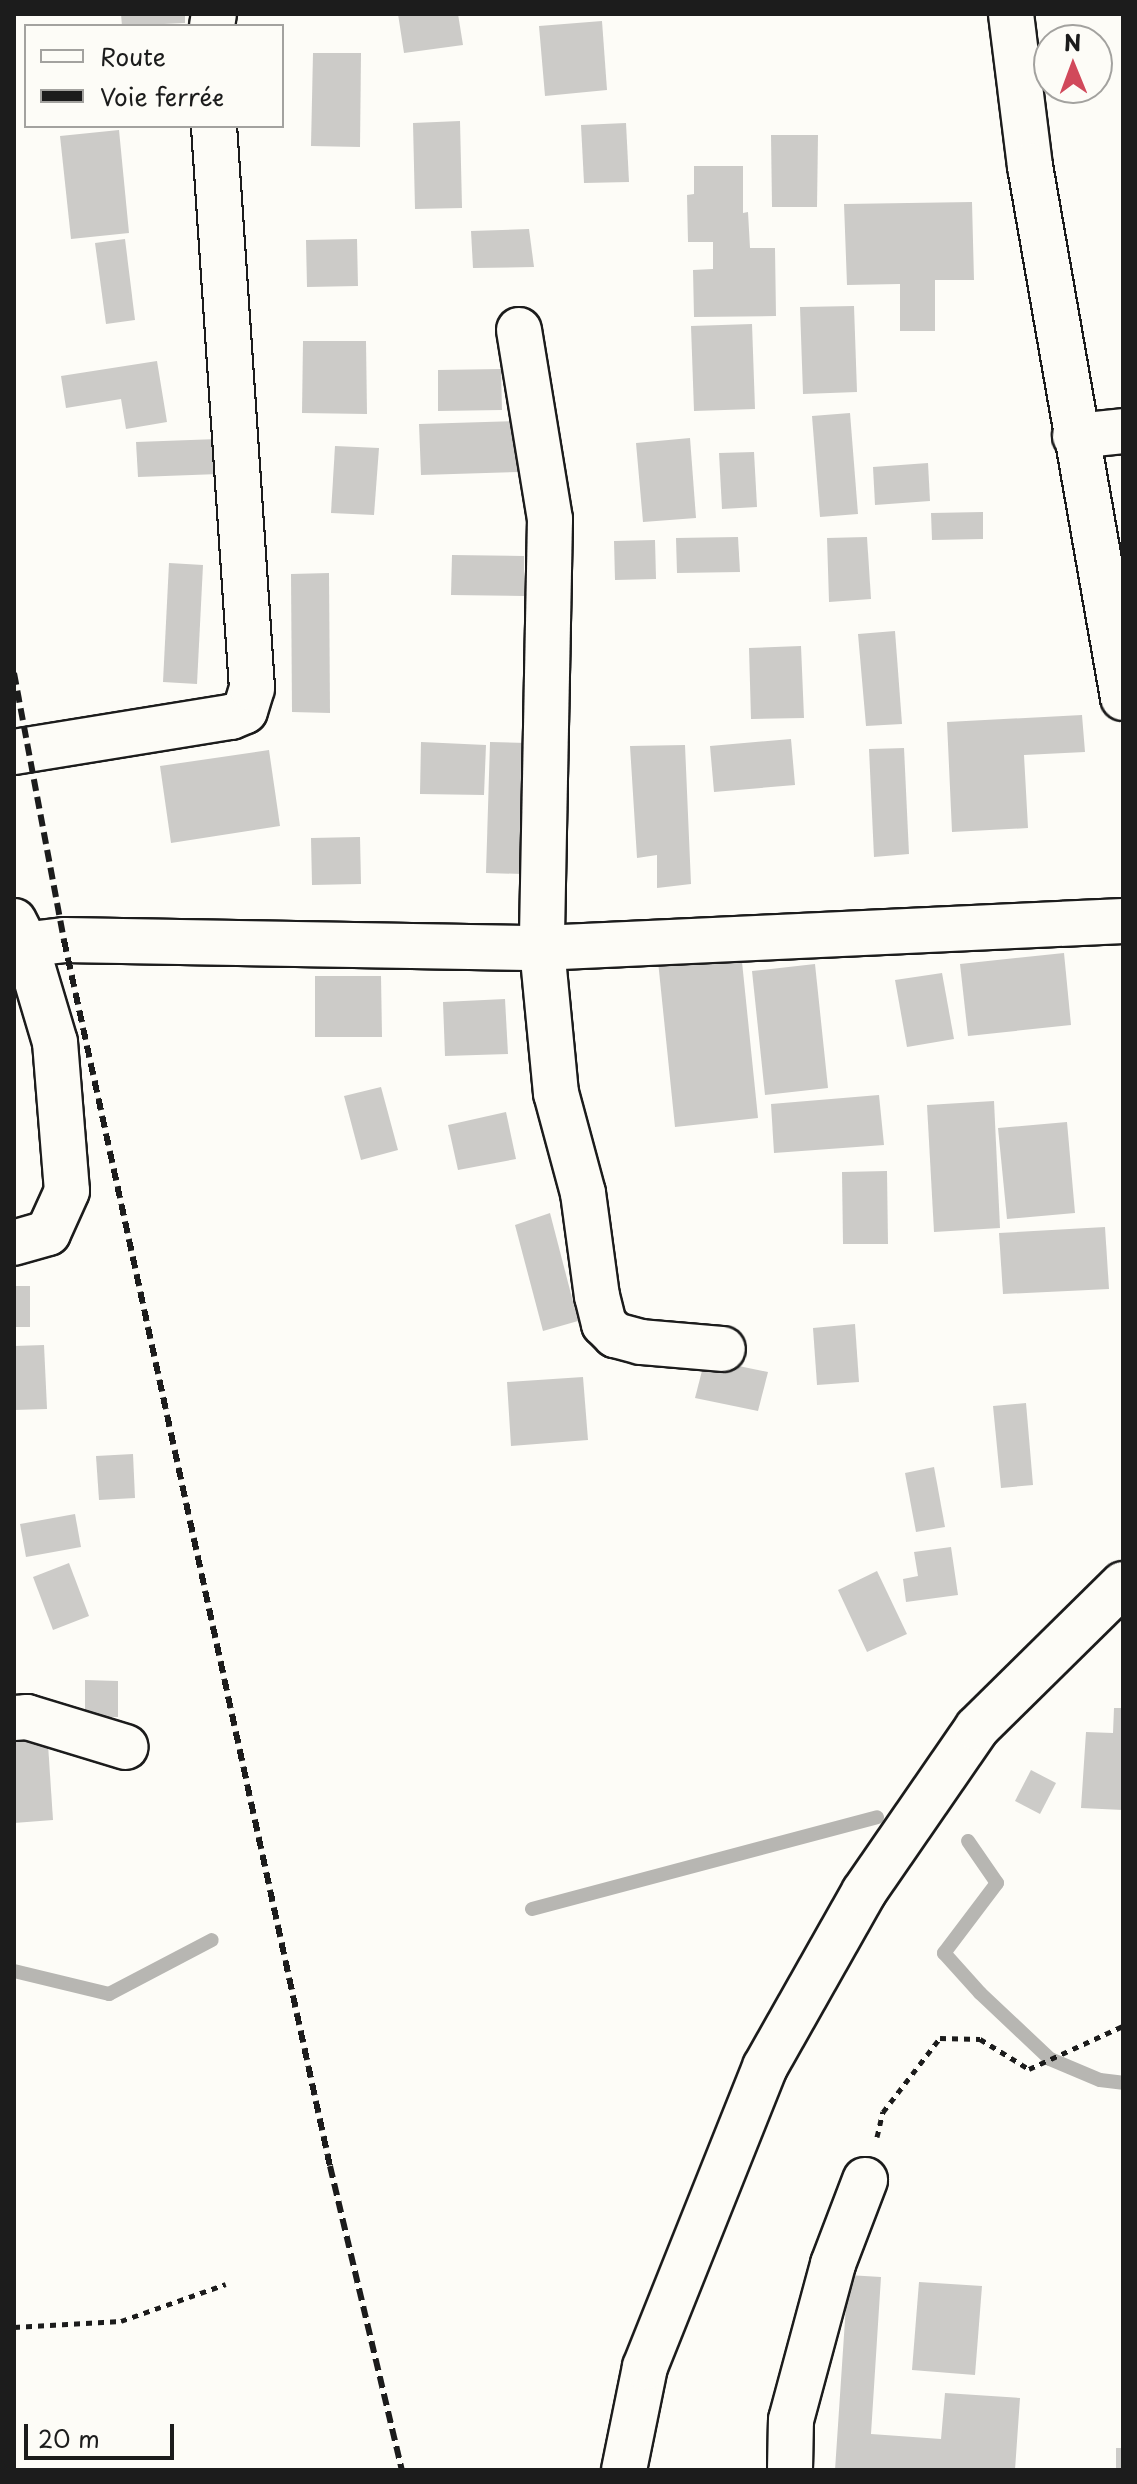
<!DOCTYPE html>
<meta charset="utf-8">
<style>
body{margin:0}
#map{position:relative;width:1137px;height:2484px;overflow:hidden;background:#fdfcf7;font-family:"Playpen Sans",sans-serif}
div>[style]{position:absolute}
.stream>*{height:14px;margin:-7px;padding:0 7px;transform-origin:7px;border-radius:7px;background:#b7b6b2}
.building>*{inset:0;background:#cccbc8}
.path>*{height:5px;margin-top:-2.5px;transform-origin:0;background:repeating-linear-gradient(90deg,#1c1c1c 0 6px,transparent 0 12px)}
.roads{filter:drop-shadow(2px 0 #1c1c1c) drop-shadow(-2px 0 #1c1c1c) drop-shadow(0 2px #1c1c1c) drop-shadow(0 -2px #1c1c1c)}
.minor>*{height:44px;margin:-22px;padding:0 22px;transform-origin:22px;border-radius:22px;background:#fdfcf7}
.highway>*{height:44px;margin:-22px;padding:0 22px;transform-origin:22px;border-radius:22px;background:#fdfcf7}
.rail>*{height:6px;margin-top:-3px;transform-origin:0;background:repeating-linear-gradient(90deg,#1c1c1c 0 12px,transparent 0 18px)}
span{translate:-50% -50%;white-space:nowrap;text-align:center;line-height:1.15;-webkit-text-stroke:7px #fdfcf7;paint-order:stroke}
.frame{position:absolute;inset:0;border:16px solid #1c1c1c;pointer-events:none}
.legend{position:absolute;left:24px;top:24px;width:260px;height:104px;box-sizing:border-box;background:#fdfcf7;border:2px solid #a3a29f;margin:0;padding:10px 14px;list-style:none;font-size:24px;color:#1c1c1c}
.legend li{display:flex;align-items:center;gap:16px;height:40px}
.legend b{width:40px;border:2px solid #a3a29f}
.north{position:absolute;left:1033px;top:24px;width:80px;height:80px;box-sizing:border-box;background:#fdfcf7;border:2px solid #a3a29f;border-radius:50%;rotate:359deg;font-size:22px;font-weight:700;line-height:32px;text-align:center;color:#1c1c1c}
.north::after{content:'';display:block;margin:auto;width:28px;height:36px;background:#d1495b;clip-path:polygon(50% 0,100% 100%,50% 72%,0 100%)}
.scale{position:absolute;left:24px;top:2424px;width:150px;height:36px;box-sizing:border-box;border:4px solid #1c1c1c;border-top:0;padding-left:10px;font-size:24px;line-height:28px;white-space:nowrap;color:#1c1c1c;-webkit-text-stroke:6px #fdfcf7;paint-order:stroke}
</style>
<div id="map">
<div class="stream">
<i style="left:968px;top:1841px;width:51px;rotate:55.4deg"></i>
<i style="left:997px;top:1883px;width:88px;rotate:127.1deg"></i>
<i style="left:944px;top:1953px;width:54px;rotate:48deg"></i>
<i style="left:980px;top:1993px;width:96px;rotate:43.3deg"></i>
<i style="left:1050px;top:2059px;width:54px;rotate:22.8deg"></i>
<i style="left:1100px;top:2080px;width:23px;rotate:7deg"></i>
<i style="left:532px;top:1909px;width:357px;rotate:-14.9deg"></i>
<i style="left:14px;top:1971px;width:98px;rotate:13.6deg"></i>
<i style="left:109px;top:1994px;width:116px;rotate:-27.7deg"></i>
</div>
<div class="building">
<i style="clip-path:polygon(121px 14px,185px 14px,185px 23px,122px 26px)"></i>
<i style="clip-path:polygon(398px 14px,458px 14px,463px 45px,404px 53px)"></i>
<i style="clip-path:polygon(602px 21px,607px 90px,545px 96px,539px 26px)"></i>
<i style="clip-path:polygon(313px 53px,361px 53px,360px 147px,311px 146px)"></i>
<i style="clip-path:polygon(460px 121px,462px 208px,415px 209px,413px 123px)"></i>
<i style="clip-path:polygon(626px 123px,629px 182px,584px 183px,581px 125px)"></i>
<i style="clip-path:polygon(119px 130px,129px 233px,71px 239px,60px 136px)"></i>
<i style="clip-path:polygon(771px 135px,818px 135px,817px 207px,772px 207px)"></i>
<i style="clip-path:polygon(694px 166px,743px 166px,743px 213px,748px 212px,750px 248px,775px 248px,776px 316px,694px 317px,693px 270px,713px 269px,713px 242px,688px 242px,687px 195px,694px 194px)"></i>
<i style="clip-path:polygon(972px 202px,974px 280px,935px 280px,935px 331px,900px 331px,900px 284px,847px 285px,844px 204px)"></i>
<i style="clip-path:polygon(529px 229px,534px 267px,473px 268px,471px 231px)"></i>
<i style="clip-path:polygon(125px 239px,135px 320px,106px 324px,95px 243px)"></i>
<i style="clip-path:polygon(357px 239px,358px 286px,307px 287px,306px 240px)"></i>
<i style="clip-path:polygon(854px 306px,857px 392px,803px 394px,800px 307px)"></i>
<i style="clip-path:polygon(752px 324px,755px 409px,694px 411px,691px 326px)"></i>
<i style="clip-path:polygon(303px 341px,366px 341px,367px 414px,302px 413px)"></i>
<i style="clip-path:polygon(157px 361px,167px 422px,126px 429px,121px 399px,66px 408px,61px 376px)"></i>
<i style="clip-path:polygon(501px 369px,502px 410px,438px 411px,438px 370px)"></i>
<i style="clip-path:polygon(850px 413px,858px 514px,820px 517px,812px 416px)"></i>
<i style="clip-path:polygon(517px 421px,519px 472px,421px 475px,419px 424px)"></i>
<i style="clip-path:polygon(690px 438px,696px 518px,643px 522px,636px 443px)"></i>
<i style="clip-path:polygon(218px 439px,219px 474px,138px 477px,136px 442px)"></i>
<i style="clip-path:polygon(335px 446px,379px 448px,374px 515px,331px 513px)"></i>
<i style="clip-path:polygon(754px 452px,757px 507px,722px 509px,719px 453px)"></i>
<i style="clip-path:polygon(928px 463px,930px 501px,875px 505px,873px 467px)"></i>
<i style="clip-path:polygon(983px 512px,983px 539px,932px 540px,931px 513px)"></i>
<i style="clip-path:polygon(738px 537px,740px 572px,677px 573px,676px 538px)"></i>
<i style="clip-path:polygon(867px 537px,871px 599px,829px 602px,827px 538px)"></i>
<i style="clip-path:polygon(655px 540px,656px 579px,615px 580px,614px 541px)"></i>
<i style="clip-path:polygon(452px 555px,524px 556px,524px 596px,451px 595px)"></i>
<i style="clip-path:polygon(169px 563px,203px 565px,197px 684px,163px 682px)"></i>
<i style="clip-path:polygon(329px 573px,330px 713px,292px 712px,291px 574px)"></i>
<i style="clip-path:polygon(895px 631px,902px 724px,866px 726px,858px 634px)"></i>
<i style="clip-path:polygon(801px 646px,804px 718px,751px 719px,749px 648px)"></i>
<i style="clip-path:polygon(1082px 715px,1085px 752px,1024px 755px,1028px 828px,952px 832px,947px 722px)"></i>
<i style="clip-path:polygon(791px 739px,795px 785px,714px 792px,710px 746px)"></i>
<i style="clip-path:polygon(421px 742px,486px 745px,484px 795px,420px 794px)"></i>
<i style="clip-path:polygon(490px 742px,527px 743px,522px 874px,486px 873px)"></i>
<i style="clip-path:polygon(685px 745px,691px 884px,657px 888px,657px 855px,637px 858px,630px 746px)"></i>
<i style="clip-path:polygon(904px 748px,909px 854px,874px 857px,869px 749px)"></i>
<i style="clip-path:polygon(269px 750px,280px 826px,171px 843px,160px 766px)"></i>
<i style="clip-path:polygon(360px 837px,361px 884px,312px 885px,311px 838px)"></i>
<i style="clip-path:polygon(741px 952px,758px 1118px,675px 1127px,658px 961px)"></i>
<i style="clip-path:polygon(1064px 953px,1071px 1025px,968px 1036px,960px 964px)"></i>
<i style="clip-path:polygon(815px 964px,828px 1088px,765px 1095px,752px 971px)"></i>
<i style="clip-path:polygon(942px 973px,954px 1039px,907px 1047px,895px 980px)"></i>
<i style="clip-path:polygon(315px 976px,381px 976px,382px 1037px,315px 1037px)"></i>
<i style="clip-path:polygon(505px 999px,508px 1054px,445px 1056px,443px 1002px)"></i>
<i style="clip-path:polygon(381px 1087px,398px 1150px,361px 1160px,344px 1096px)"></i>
<i style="clip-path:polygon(879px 1095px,884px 1145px,774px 1153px,771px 1104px)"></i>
<i style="clip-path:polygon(994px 1101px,1000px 1228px,934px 1232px,927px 1105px)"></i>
<i style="clip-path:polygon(506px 1112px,516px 1159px,458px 1170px,448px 1125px)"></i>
<i style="clip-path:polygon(1067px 1122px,1075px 1213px,1007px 1219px,998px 1128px)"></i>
<i style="clip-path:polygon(887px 1171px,888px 1244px,843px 1244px,842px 1172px)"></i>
<i style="clip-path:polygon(550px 1213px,578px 1321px,543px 1331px,515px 1225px)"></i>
<i style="clip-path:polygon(1105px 1227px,1109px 1289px,1003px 1294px,999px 1233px)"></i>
<i style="clip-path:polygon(14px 1286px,30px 1286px,30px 1327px,14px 1327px)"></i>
<i style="clip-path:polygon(855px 1324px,859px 1382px,817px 1385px,813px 1328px)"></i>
<i style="clip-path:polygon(44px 1345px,47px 1409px,14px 1410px,14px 1346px)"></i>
<i style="clip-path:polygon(705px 1359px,768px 1372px,758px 1411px,695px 1398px)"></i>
<i style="clip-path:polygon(583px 1377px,588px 1440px,511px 1446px,507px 1382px)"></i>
<i style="clip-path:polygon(1026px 1403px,1033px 1485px,1001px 1488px,993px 1406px)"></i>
<i style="clip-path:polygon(133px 1454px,135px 1498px,99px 1500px,96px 1456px)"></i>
<i style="clip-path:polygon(934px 1467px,945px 1527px,916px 1532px,905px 1473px)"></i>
<i style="clip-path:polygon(75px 1514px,81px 1547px,26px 1557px,20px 1524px)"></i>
<i style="clip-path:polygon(951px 1547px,958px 1595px,906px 1602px,903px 1579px,918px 1576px,914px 1552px)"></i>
<i style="clip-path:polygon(69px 1563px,89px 1616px,53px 1630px,33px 1577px)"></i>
<i style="clip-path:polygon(877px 1571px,907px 1634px,867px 1652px,838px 1590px)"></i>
<i style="clip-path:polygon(85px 1680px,118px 1681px,118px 1717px,85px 1717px)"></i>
<i style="clip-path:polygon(1114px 1708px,1123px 1708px,1123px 1810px,1081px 1808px,1086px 1732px,1113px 1733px)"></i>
<i style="clip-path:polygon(47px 1729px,53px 1820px,14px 1823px,14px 1731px)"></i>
<i style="clip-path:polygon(1031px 1770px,1056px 1783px,1040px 1814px,1015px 1801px)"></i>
<i style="clip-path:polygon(848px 2275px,881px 2277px,871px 2434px,941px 2439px,945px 2393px,1020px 2398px,1015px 2470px,835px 2470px)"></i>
<i style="clip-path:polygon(919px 2282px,982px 2286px,975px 2375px,912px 2370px)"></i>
<i style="clip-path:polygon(1116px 2448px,1123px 2448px,1123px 2470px,1116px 2470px)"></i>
</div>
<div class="path">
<i style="left:877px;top:2137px;width:26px;rotate:-77deg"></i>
<i style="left:883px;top:2112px;width:93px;rotate:-52.4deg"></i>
<i style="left:940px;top:2038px;width:40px;rotate:1.4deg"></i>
<i style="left:980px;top:2039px;width:57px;rotate:31.5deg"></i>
<i style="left:1029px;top:2069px;width:103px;rotate:-24.6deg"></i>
<i style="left:14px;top:2327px;width:107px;rotate:-3.2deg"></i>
<i style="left:121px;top:2321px;width:111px;rotate:-19.4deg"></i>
</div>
<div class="roads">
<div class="minor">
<i style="left:212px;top:26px;width:12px;rotate:-81deg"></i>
<i style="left:519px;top:330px;width:192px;rotate:80.7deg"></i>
<i style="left:550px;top:519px;width:429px;rotate:91.1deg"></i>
<i style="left:542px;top:948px;width:146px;rotate:84.5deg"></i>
<i style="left:556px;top:1093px;width:104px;rotate:74.9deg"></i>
<i style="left:583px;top:1193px;width:104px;rotate:82.3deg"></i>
<i style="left:597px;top:1296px;width:29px;rotate:76deg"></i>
<i style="left:604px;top:1324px;width:16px;rotate:45deg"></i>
<i style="left:615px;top:1335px;width:27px;rotate:15deg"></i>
<i style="left:641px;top:1342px;width:82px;rotate:4.9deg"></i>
<i style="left:1075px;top:436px;width:48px;rotate:-5.9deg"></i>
<i style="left:14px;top:752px;width:220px;rotate:-9.2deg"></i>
<i style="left:231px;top:717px;width:15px;rotate:-23deg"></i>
<i style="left:245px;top:711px;width:24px;rotate:-73deg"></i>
<i style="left:252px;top:688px;width:563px;rotate:-93.87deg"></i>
<i style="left:14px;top:921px;width:27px;rotate:63deg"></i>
<i style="left:26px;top:945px;width:101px;rotate:73.4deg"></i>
<i style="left:55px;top:1042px;width:149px;rotate:85.4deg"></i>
<i style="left:67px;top:1191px;width:46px;rotate:114.3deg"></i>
<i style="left:48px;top:1233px;width:35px;rotate:164deg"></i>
<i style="left:14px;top:946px;width:50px;rotate:-6.8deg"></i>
<i style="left:64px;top:940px;width:478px;rotate:1deg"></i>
<i style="left:542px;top:948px;width:582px;rotate:-2.66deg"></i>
<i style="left:14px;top:1718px;width:13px;rotate:-4deg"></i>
<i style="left:27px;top:1717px;width:103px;rotate:16.9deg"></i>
<i style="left:624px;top:2470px;width:105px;rotate:-78.5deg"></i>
<i style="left:645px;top:2367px;width:323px;rotate:-68.2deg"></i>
<i style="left:765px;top:2067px;width:201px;rotate:-60.5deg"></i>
<i style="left:864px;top:1892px;width:199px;rotate:-55.4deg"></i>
<i style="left:977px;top:1728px;width:205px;rotate:-44.6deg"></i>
<i style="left:790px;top:2470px;width:50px;rotate:-88.9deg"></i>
<i style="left:791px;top:2420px;width:162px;rotate:-74.9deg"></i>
<i style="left:833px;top:2264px;width:90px;rotate:-69.1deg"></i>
</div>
<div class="highway">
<i style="left:1011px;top:14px;width:153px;rotate:82.9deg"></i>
<i style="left:1030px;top:166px;width:540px;rotate:80.08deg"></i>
</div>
</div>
<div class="rail">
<i style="left:14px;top:673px;width:272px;rotate:79.4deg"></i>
<i style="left:64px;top:940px;width:1255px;rotate:77.76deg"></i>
<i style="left:330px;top:2166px;width:312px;rotate:76.7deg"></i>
</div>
<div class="frame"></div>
<ul class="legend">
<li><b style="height:10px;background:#fdfcf7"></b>Route</li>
<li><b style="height:10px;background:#1c1c1c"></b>Voie ferrée</li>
</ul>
<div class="north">N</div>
<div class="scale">20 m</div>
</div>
